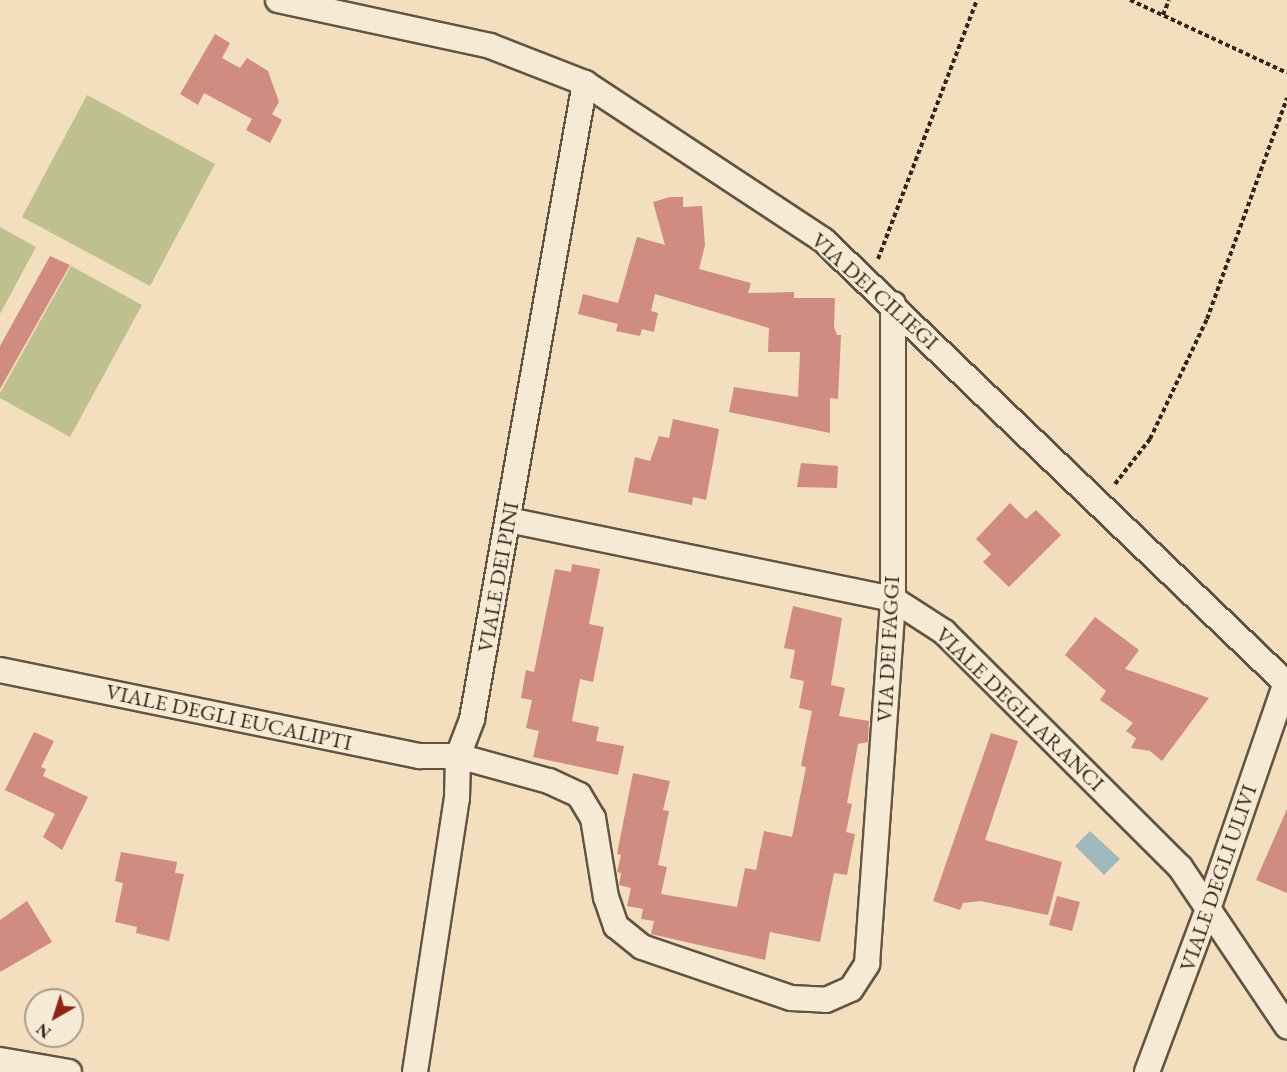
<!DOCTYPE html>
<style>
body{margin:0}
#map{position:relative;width:1287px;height:1072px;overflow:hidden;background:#f3debd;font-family:"EB Garamond",serif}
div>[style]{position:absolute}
.green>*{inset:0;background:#bec08f}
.water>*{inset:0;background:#a0b9bc}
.building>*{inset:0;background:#d08c81}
.path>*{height:4px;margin-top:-2px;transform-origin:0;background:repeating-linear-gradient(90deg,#31261b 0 4.5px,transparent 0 7.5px)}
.roads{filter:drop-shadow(2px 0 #625444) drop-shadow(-2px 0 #625444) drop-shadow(0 2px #625444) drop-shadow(0 -2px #625444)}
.street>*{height:24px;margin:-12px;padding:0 12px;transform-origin:12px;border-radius:12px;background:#f7ead4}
span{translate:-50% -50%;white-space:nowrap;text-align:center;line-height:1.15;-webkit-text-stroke:4.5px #f7ead4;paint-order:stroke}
.street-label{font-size:22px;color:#31261b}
.north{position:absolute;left:24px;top:988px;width:60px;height:60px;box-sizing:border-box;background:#f7ead4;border:2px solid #a89c8a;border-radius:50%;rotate:219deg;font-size:16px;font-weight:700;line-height:24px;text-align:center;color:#31261b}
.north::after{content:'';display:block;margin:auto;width:21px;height:27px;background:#8f2418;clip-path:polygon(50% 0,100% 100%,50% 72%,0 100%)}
</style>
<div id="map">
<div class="green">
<i style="clip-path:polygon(87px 95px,215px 164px,150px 286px,22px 217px)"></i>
<i style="clip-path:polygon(0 227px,36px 247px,0 314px)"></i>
<i style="clip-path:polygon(71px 266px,142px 305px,70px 437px,0 398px,0 393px)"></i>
</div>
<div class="water">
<i style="clip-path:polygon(1090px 831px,1120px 859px,1104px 875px,1075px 846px)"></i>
</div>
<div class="building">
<i style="clip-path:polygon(215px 34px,230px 43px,222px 58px,240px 68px,247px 58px,268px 71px,279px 102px,272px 114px,282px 120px,270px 143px,246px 130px,252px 119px,204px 93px,198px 105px,180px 94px)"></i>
<i style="clip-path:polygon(670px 197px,683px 197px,683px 207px,702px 206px,705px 245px,699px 269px,751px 283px,748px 293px,794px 292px,794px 298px,835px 298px,834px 327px,837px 335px,841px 335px,838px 399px,830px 398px,830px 433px,729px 412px,734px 387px,798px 397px,800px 352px,768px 352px,769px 328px,655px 294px,651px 311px,658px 313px,654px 332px,642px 329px,640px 336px,616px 331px,618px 324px,578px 314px,583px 294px,618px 303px,637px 237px,665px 245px,653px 202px)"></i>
<i style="clip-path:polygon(50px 256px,70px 265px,0 389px,0 346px)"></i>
<i style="clip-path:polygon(673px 419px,719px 429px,706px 500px,693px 497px,692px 505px,628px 492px,635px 457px,650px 461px,659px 436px,669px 438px)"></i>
<i style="clip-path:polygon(801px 463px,838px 466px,837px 488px,797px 487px)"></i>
<i style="clip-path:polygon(1010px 503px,1026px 519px,1036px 510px,1061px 535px,1009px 587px,983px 562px,991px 554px,976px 539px)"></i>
<i style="clip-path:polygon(572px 564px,600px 569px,589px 624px,604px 627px,593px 682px,580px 679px,572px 721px,599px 727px,596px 741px,624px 746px,618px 775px,533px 757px,539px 731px,526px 728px,532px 700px,521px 698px,526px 670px,534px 672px,555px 569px,571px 572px)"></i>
<i style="clip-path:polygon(793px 606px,842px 618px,831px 685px,845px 688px,839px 716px,869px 721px,868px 742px,858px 744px,847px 803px,852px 804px,846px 832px,855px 834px,847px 875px,834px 873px,820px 942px,770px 932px,765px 960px,651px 934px,654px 921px,641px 919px,643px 909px,627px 906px,631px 888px,619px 885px,621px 873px,617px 872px,621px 855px,617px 854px,633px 773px,670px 781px,663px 810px,669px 811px,658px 865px,667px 867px,661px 894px,737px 907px,745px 868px,756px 870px,764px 831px,792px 837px,806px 767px,801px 766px,812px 711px,799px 708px,804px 681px,790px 678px,795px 650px,784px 648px)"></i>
<i style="clip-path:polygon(1095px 617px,1139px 650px,1125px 669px,1209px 698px,1162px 761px,1150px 751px,1131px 748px,1136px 738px,1126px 731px,1133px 723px,1100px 700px,1106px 691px,1065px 655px)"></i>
<i style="clip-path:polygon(34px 732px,54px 741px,41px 767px,46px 769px,43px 776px,88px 797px,62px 850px,43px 837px,55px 814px,5px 790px)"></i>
<i style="clip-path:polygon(991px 733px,1018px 741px,985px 840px,1062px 862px,1048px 915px,980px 901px,963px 903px,960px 910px,933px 901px)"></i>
<i style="clip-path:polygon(1287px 809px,1287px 893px,1256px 880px)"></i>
<i style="clip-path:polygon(121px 852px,177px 862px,175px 873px,184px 874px,169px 941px,136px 933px,137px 927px,115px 922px,123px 883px,115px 881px)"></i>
<i style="clip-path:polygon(1057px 896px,1080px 902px,1072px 931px,1049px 925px)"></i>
<i style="clip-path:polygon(27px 901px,52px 942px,0 972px,0 920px)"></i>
</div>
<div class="path">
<i style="left:1130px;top:0;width:173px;rotate:24.9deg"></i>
<i style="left:1163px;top:15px;width:16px;rotate:-68deg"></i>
<i style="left:878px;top:259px;width:277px;rotate:-69.1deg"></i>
<i style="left:1115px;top:484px;width:57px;rotate:-52.1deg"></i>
<i style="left:1150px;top:439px;width:133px;rotate:-64.6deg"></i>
<i style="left:1207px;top:319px;width:235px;rotate:-70.1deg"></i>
</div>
<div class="roads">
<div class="street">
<i style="left:278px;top:0;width:217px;rotate:12.2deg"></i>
<i style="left:490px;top:46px;width:102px;rotate:21.3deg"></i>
<i style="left:585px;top:83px;width:285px;rotate:33.4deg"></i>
<i style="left:823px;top:240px;width:642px;rotate:43.74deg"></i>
<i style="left:508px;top:520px;width:393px;rotate:11.6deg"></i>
<i style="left:893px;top:599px;width:61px;rotate:32.9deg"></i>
<i style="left:944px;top:632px;width:333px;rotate:44.9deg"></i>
<i style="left:1180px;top:867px;width:192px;rotate:56.1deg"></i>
<i style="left:0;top:670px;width:429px;rotate:11.6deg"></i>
<i style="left:420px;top:756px;width:38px"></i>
<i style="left:458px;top:756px;width:94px;rotate:15.4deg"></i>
<i style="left:549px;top:781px;width:33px;rotate:25deg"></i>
<i style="left:579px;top:795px;width:27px;rotate:59deg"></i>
<i style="left:593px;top:818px;width:80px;rotate:80.7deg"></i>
<i style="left:606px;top:897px;width:31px;rotate:71deg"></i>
<i style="left:616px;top:926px;width:33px;rotate:39deg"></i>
<i style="left:642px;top:947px;width:157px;rotate:18.9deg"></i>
<i style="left:791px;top:998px;width:35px;rotate:3deg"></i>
<i style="left:826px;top:1000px;width:27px;rotate:-24deg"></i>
<i style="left:851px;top:989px;width:30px;rotate:-57deg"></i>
<i style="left:867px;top:964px;width:366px;rotate:-85.9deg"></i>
<i style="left:893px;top:599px;width:295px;rotate:-90deg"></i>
<i style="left:0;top:1060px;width:70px;rotate:9.9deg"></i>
<i style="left:415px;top:1072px;width:277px;rotate:-81.3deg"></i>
<i style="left:457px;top:798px;width:42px;rotate:-88.6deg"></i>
<i style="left:458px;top:756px;width:40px;rotate:-69deg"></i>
<i style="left:472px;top:719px;width:646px;rotate:-79.93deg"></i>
<i style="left:1147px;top:1072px;width:177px;rotate:-69.5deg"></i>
<i style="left:1209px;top:906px;width:237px;rotate:-71deg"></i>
</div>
</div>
<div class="street-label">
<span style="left:875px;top:291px;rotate:42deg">VIA DEI CILIEGI</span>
<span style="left:498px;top:577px;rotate:-80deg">VIALE DEI PINI</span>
<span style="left:888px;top:649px;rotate:-87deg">VIA DEI FAGGI</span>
<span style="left:1020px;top:709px;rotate:44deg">VIALE DEGLI ARANCI</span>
<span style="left:229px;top:717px;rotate:12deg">VIALE DEGLI EUCALIPTI</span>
<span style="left:1218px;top:878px;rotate:-71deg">VIALE DEGLI ULIVI</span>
</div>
<div class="north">N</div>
</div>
